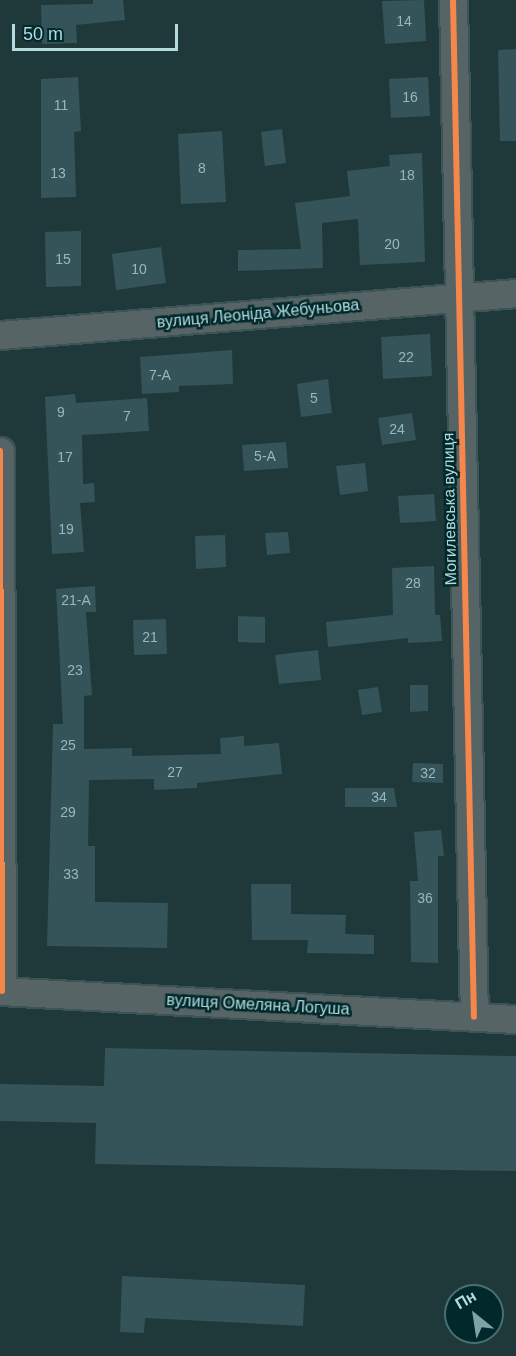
<!DOCTYPE html>
<meta charset="utf-8">
<style>
body{margin:0}
#map{position:relative;width:516px;height:1356px;overflow:hidden;background:#1f383a;font-family:Helvetica,sans-serif}
div>[style]{position:absolute}
.building>*{inset:0;background:#355459}
.roads{filter:drop-shadow(2px 0 #3c5455) drop-shadow(-2px 0 #3c5455) drop-shadow(0 2px #3c5455) drop-shadow(0 -2px #3c5455)}
.minor>*{height:27px;margin:-13.5px;padding:0 13.5px;transform-origin:13.5px;border-radius:13.5px;background:#576465}
.cycleway>*{height:6px;margin:-3px;padding:0 3px;transform-origin:3px;border-radius:3px;background:#f5874c}
span{translate:-50% -50%;white-space:nowrap;text-align:center;line-height:1.15;-webkit-text-stroke:5px #01282a;paint-order:stroke}
.number-label{font-size:14px;color:#94b9bc}
.number-label span{-webkit-text-stroke-width:0}
.street-label{font-size:16px;color:#b3dbdd}
.north{position:absolute;left:444px;top:1284px;width:60px;height:60px;box-sizing:border-box;background:#01282a;border:2px solid #487072;border-radius:50%;rotate:330deg;font-size:16px;font-weight:700;line-height:24px;text-align:center;color:#b3dbdd}
.north::after{content:'';display:block;margin:auto;width:21px;height:27px;background:#7fa2a4;clip-path:polygon(50% 0,100% 100%,50% 72%,0 100%)}
.scale{position:absolute;left:12px;top:24px;width:166px;height:27px;box-sizing:border-box;border:3px solid #b3dbdd;border-top:0;padding-left:8px;font-size:18px;line-height:21px;white-space:nowrap;color:#b3dbdd;-webkit-text-stroke:4px #01282a;paint-order:stroke}
</style>
<div id="map">
<div class="building">
<i style="clip-path:polygon(93px 0,123px 0,125px 20px,76px 25px,77px 43px,42px 44px,41px 5px,93px 4px)"></i>
<i style="clip-path:polygon(424px 0,426px 41px,385px 44px,382px 1px)"></i>
<i style="clip-path:polygon(516px 49px,516px 141px,500px 141px,498px 50px)"></i>
<i style="clip-path:polygon(78px 77px,81px 131px,74px 132px,76px 197px,41px 198px,41px 79px)"></i>
<i style="clip-path:polygon(428px 77px,430px 116px,391px 118px,389px 79px)"></i>
<i style="clip-path:polygon(282px 129px,286px 163px,265px 166px,261px 132px)"></i>
<i style="clip-path:polygon(222px 131px,226px 202px,181px 204px,178px 134px)"></i>
<i style="clip-path:polygon(422px 153px,425px 262px,360px 265px,358px 219px,322px 223px,323px 268px,238px 271px,238px 250px,301px 249px,295px 203px,350px 196px,347px 171px,390px 166px,389px 155px)"></i>
<i style="clip-path:polygon(81px 231px,81px 286px,46px 287px,45px 232px)"></i>
<i style="clip-path:polygon(161px 247px,166px 283px,116px 290px,112px 254px)"></i>
<i style="clip-path:polygon(430px 334px,432px 376px,383px 379px,381px 337px)"></i>
<i style="clip-path:polygon(232px 350px,233px 384px,179px 386px,179px 392px,142px 394px,140px 357px)"></i>
<i style="clip-path:polygon(328px 379px,332px 413px,301px 417px,297px 384px)"></i>
<i style="clip-path:polygon(75px 394px,76px 403px,147px 398px,149px 431px,82px 435px,83px 484px,94px 483px,95px 502px,80px 503px,84px 552px,52px 554px,45px 397px)"></i>
<i style="clip-path:polygon(412px 413px,416px 440px,382px 445px,378px 418px)"></i>
<i style="clip-path:polygon(286px 442px,288px 468px,244px 471px,242px 445px)"></i>
<i style="clip-path:polygon(365px 463px,368px 491px,340px 495px,336px 466px)"></i>
<i style="clip-path:polygon(434px 494px,436px 521px,400px 523px,398px 496px)"></i>
<i style="clip-path:polygon(288px 532px,290px 553px,267px 555px,265px 533px)"></i>
<i style="clip-path:polygon(225px 535px,226px 567px,196px 569px,195px 536px)"></i>
<i style="clip-path:polygon(434px 566px,435px 615px,440px 615px,442px 641px,408px 643px,408px 638px,328px 647px,326px 622px,393px 615px,392px 568px)"></i>
<i style="clip-path:polygon(95px 586px,96px 612px,86px 612px,92px 695px,84px 696px,84px 749px,132px 748px,132px 756px,221px 754px,220px 738px,244px 736px,244px 746px,279px 743px,282px 774px,197px 783px,197px 788px,154px 790px,154px 779px,89px 780px,88px 846px,95px 846px,95px 902px,168px 903px,167px 948px,47px 946px,53px 724px,63px 724px,56px 589px)"></i>
<i style="clip-path:polygon(238px 616px,265px 617px,265px 643px,238px 642px)"></i>
<i style="clip-path:polygon(166px 619px,167px 654px,134px 655px,133px 620px)"></i>
<i style="clip-path:polygon(318px 650px,321px 680px,279px 684px,275px 655px)"></i>
<i style="clip-path:polygon(410px 685px,428px 685px,428px 711px,410px 712px)"></i>
<i style="clip-path:polygon(378px 687px,382px 712px,362px 715px,358px 690px)"></i>
<i style="clip-path:polygon(413px 763px,443px 764px,443px 783px,412px 782px)"></i>
<i style="clip-path:polygon(345px 788px,394px 788px,397px 807px,345px 807px)"></i>
<i style="clip-path:polygon(441px 830px,444px 856px,438px 856px,438px 963px,411px 962px,410px 881px,418px 881px,414px 832px)"></i>
<i style="clip-path:polygon(251px 884px,291px 884px,291px 914px,346px 915px,345px 934px,374px 935px,374px 954px,307px 953px,308px 940px,252px 940px)"></i>
<i style="clip-path:polygon(105px 1048px,516px 1056px,516px 1171px,95px 1164px,96px 1123px,0 1121px,0 1084px,104px 1086px)"></i>
<i style="clip-path:polygon(122px 1276px,305px 1285px,303px 1326px,145px 1318px,144px 1333px,120px 1332px)"></i>
</div>
<div class="roads">
<div class="minor">
<i style="left:453px;top:0;width:1017px;rotate:88.82deg"></i>
<i style="left:0;top:335px;width:518px;rotate:-4.65deg"></i>
<i style="left:0;top:451px;width:540px;rotate:89.79deg"></i>
<i style="left:0;top:991px;width:517px;rotate:3.11deg"></i>
</div>
</div>
<div class="cycleway">
<i style="left:453px;top:0;width:1017px;rotate:88.82deg"></i>
<i style="left:0;top:451px;width:540px;rotate:89.79deg"></i>
</div>
<div class="number-label">
<span style="left:404px;top:21px">14</span>
<span style="left:410px;top:97px">16</span>
<span style="left:61px;top:105px">11</span>
<span style="left:202px;top:168px">8</span>
<span style="left:58px;top:173px">13</span>
<span style="left:407px;top:175px">18</span>
<span style="left:392px;top:244px">20</span>
<span style="left:63px;top:259px">15</span>
<span style="left:139px;top:269px">10</span>
<span style="left:406px;top:357px">22</span>
<span style="left:160px;top:375px">7-А</span>
<span style="left:314px;top:398px">5</span>
<span style="left:61px;top:412px">9</span>
<span style="left:127px;top:416px">7</span>
<span style="left:397px;top:429px">24</span>
<span style="left:265px;top:456px">5-А</span>
<span style="left:65px;top:457px">17</span>
<span style="left:66px;top:529px">19</span>
<span style="left:413px;top:583px">28</span>
<span style="left:76px;top:600px">21-А</span>
<span style="left:150px;top:637px">21</span>
<span style="left:75px;top:670px">23</span>
<span style="left:68px;top:745px">25</span>
<span style="left:175px;top:772px">27</span>
<span style="left:428px;top:773px">32</span>
<span style="left:379px;top:797px">34</span>
<span style="left:68px;top:812px">29</span>
<span style="left:71px;top:874px">33</span>
<span style="left:425px;top:898px">36</span>
</div>
<div class="street-label">
<span style="left:258px;top:314px;rotate:-5deg">вулиця Леоніда Жебуньова</span>
<span style="left:450px;top:509px;rotate:-91deg">Могилевська вулиця</span>
<span style="left:258px;top:1005px;rotate:3deg">вулиця Омеляна Логуша</span>
</div>
<div class="north">Пн</div>
<div class="scale">50 m</div>
</div>
